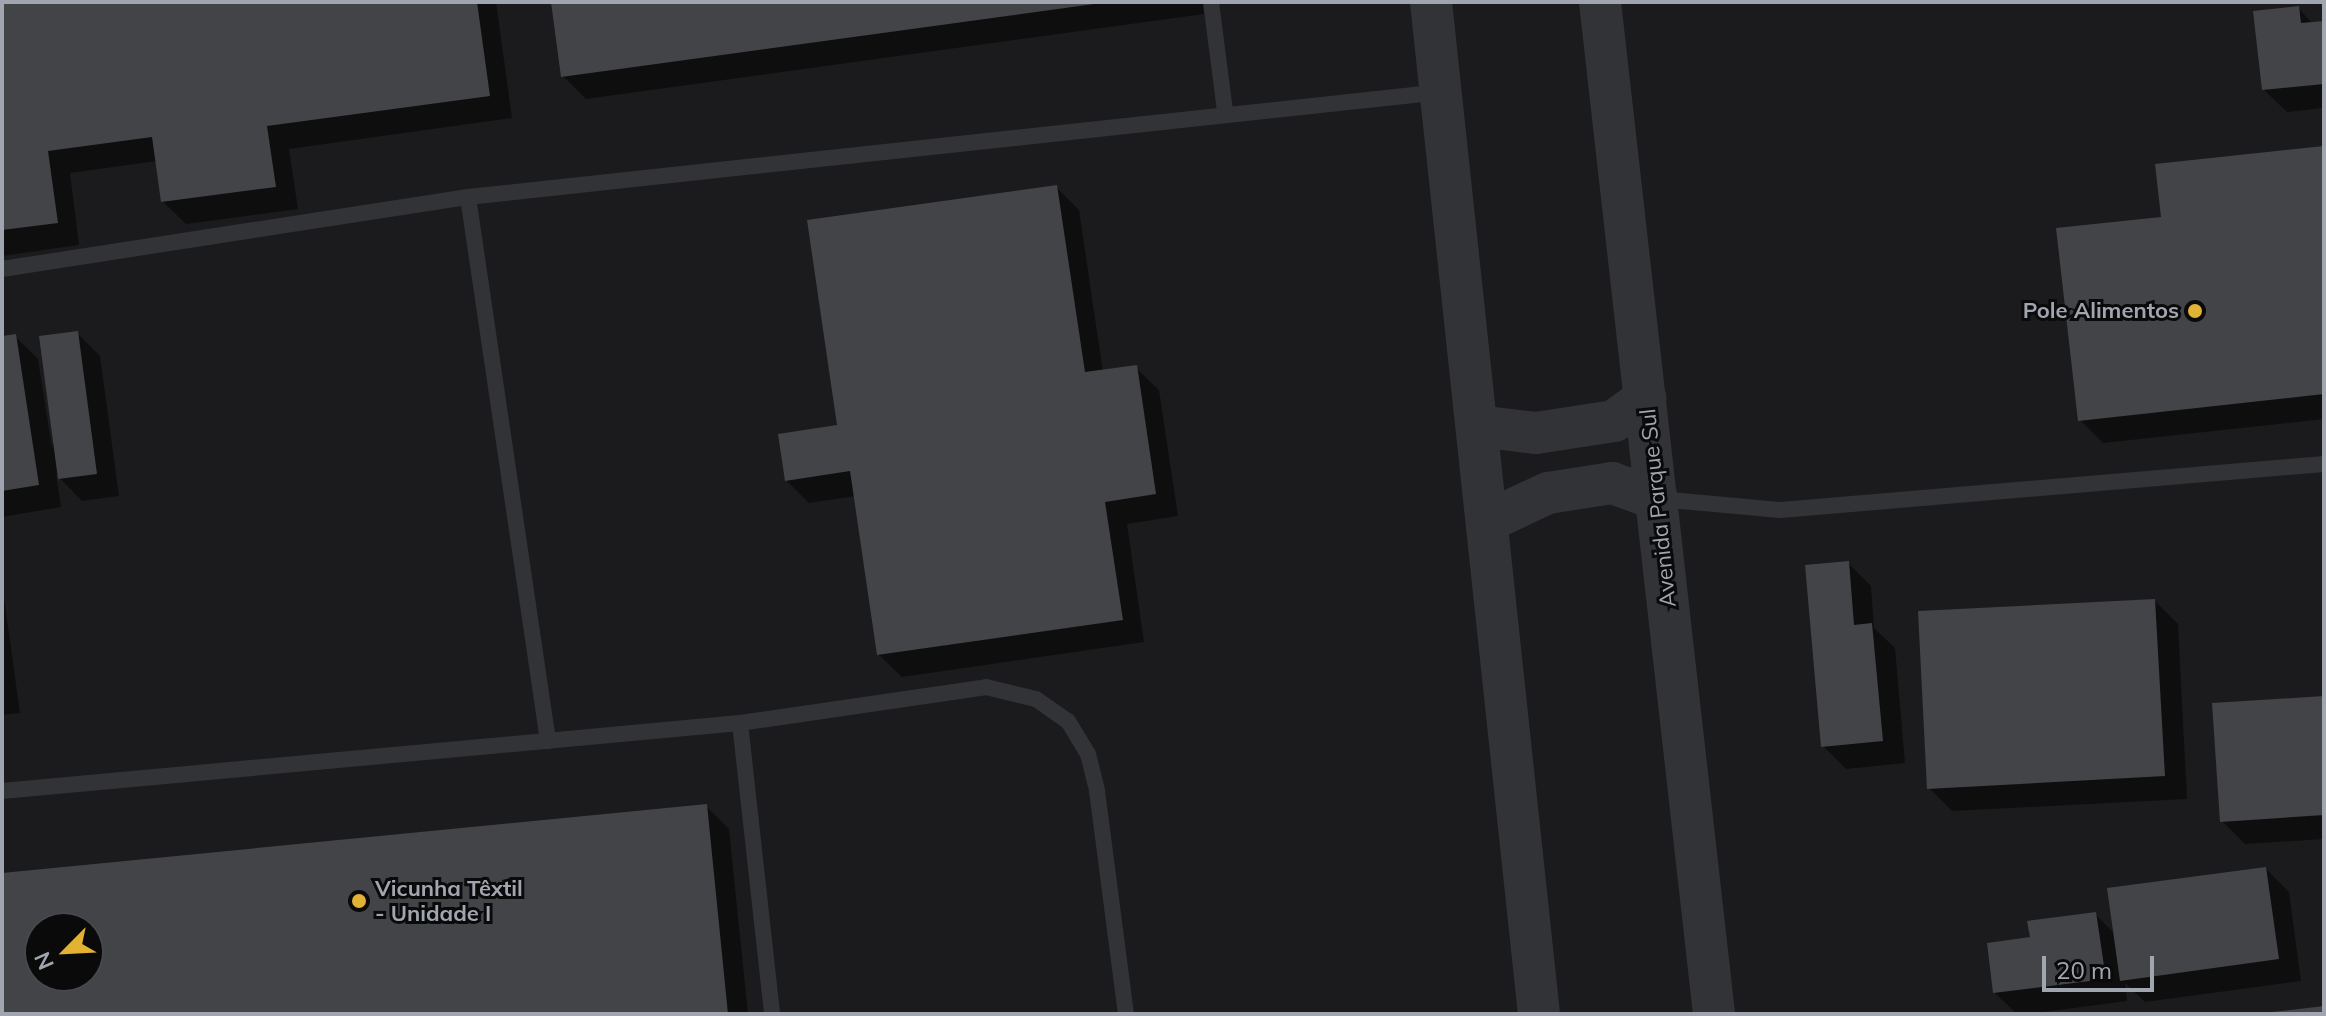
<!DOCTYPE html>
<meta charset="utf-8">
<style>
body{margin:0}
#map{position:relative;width:2326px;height:1016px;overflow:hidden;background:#0f0f10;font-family:Mulish,sans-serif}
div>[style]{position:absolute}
.built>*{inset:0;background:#1b1b1d}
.shadow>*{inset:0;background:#0007}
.building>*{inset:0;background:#434448}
.service>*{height:16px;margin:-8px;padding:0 8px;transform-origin:8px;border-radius:8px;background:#323337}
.tertiary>*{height:42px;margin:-21px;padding:0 21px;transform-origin:21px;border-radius:21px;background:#323337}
.dots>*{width:22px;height:22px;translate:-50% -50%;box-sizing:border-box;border:4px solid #0a0a0b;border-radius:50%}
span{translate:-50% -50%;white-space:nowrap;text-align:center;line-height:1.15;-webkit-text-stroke:6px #0a0a0b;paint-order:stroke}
.poi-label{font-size:22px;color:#a1a5b0;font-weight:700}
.right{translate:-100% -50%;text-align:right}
.left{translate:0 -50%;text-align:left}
.street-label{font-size:22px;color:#a1a5b0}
.frame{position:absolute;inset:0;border:4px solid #a1a5b0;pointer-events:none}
.north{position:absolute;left:24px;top:912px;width:80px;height:80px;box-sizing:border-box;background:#0a0a0b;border:2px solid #46484d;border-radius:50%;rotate:246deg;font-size:22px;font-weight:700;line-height:32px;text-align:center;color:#a1a5b0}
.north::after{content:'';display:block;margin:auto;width:28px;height:36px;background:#e2b235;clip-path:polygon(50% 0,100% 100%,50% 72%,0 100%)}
.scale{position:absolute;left:2042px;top:956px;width:112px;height:36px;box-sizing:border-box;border:4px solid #a1a5b0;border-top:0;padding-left:10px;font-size:24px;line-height:28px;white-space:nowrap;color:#a1a5b0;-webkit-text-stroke:6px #0a0a0b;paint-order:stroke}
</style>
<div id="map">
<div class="built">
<i style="clip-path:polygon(evenodd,2px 2px,2324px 2px,2324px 1014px,2px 1014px,2px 2px,40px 928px,88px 928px,88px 976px,40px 976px,40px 928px)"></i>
</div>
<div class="shadow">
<i style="clip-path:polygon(2px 2px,496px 2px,512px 118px,289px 149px,298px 209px,186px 224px,163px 202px,157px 161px,70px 173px,79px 245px,2px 256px)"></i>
<i style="clip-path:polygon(553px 2px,1203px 2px,1204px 14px,586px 99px,563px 76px)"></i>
<i style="clip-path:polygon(2298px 8px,2313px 24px,2324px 23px,2324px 108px,2287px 112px,2264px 90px)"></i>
<i style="clip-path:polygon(2324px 148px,2324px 419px,2103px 443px,2080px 420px,2164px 218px)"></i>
<i style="clip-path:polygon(1056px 187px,1079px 210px,1103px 372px,1136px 368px,1159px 390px,1178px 516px,1127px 524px,1144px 642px,902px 677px,879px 655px,856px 496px,809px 503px,786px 480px)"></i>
<i style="clip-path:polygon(77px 333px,100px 356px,119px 496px,82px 501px,56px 474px,61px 507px,2px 517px,2px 338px,15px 336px,38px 359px,52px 448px)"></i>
<i style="clip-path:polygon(1848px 563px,1871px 586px,1874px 628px,1895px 648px,1905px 763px,1846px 769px,1823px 746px)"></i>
<i style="clip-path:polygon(2px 583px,20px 713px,2px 715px)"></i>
<i style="clip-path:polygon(2155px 601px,2178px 624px,2187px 799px,1952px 811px,1929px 788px)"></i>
<i style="clip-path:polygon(2324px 698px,2324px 839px,2245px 844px,2222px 821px)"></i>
<i style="clip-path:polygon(evenodd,706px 806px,729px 829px,748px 1014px,2px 1014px,2px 875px,706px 806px,40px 928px,88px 928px,88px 976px,40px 976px,40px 928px)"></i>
<i style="clip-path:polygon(2266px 869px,2289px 892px,2301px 981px,2145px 1002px,2125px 983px,2127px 1001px,2029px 1014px,2017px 1014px,1995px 993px,2032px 939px,2095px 914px,2115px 934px)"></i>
</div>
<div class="building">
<i style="clip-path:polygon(2px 2px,477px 2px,490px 96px,267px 126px,276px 187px,161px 202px,152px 137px,48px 151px,58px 223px,2px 230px)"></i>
<i style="clip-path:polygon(551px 2px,1094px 2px,1094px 4px,561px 77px)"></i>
<i style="clip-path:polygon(2299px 6px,2301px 23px,2324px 21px,2324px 84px,2262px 90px,2253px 11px)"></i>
<i style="clip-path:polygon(2324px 146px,2324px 394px,2078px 421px,2056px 228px,2161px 217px,2155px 164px)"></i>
<i style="clip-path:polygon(1057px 185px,1085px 372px,1137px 365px,1156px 494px,1105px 502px,1123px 620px,877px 655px,850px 471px,785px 481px,778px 434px,837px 425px,807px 220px)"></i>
<i style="clip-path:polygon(78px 331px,97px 474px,58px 479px,39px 336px)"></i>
<i style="clip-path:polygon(16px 334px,39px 485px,2px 491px,2px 336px)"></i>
<i style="clip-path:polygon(1849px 561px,1854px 625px,1872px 623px,1883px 741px,1821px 747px,1805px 565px)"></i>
<i style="clip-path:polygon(2155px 599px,2165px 776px,1927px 789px,1918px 611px)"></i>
<i style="clip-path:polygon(2324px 696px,2324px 815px,2220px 822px,2212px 703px)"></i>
<i style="clip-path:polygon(evenodd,707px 804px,728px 1014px,2px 1014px,2px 873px,707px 804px,40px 928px,88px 928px,88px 976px,40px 976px,40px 928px)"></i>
<i style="clip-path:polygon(2266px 867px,2279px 959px,2120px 981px,2107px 888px)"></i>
<i style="clip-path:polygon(2096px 912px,2106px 979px,1993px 993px,1987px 943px,2030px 937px,2027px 921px)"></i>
<i style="clip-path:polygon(2324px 1006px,2324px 1014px,2272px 1014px,2272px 1012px)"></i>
</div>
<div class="service">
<i style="left:1211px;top:2px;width:110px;rotate:82.7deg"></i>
<i style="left:468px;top:197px;width:550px;rotate:81.63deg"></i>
<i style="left:2px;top:269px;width:472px;rotate:-8.8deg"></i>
<i style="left:468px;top:197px;width:979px;rotate:-6.16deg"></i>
<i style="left:1659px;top:499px;width:122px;rotate:5.2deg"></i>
<i style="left:1781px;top:510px;width:545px;rotate:-4.84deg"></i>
<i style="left:740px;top:723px;width:293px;rotate:83.7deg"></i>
<i style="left:2px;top:791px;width:741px;rotate:-5.26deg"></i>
<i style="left:740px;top:723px;width:249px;rotate:-8.3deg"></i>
<i style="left:986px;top:687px;width:51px;rotate:13.5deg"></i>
<i style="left:1036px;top:699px;width:39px;rotate:35deg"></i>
<i style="left:1068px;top:721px;width:39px;rotate:59deg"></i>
<i style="left:1088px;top:754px;width:38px;rotate:76deg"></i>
<i style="left:1097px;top:791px;width:225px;rotate:82.6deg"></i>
</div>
<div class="tertiary">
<i style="left:1431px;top:2px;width:1018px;rotate:83.91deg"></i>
<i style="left:1600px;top:2px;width:1018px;rotate:83.57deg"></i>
<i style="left:1478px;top:426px;width:58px;rotate:6.9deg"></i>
<i style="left:1536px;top:433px;width:79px;rotate:-8.7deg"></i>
<i style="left:1614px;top:421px;width:39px;rotate:-36deg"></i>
<i style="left:1490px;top:520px;width:64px;rotate:-25deg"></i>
<i style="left:1548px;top:493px;width:65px;rotate:-8.9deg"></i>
<i style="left:1612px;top:483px;width:48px;rotate:19.6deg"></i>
</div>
<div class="dots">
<i style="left:2195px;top:311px;background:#e2b235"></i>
<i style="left:359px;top:901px;background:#e2b235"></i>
</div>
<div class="poi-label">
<span class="right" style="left:2179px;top:311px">Pole Alimentos</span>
<span class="left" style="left:375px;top:901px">Vicunha Têxtil<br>- Unidade I</span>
</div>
<div class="street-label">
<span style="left:1658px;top:508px;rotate:-96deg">Avenida Parque Sul</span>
</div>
<div class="frame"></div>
<div class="north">N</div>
<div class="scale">20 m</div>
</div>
